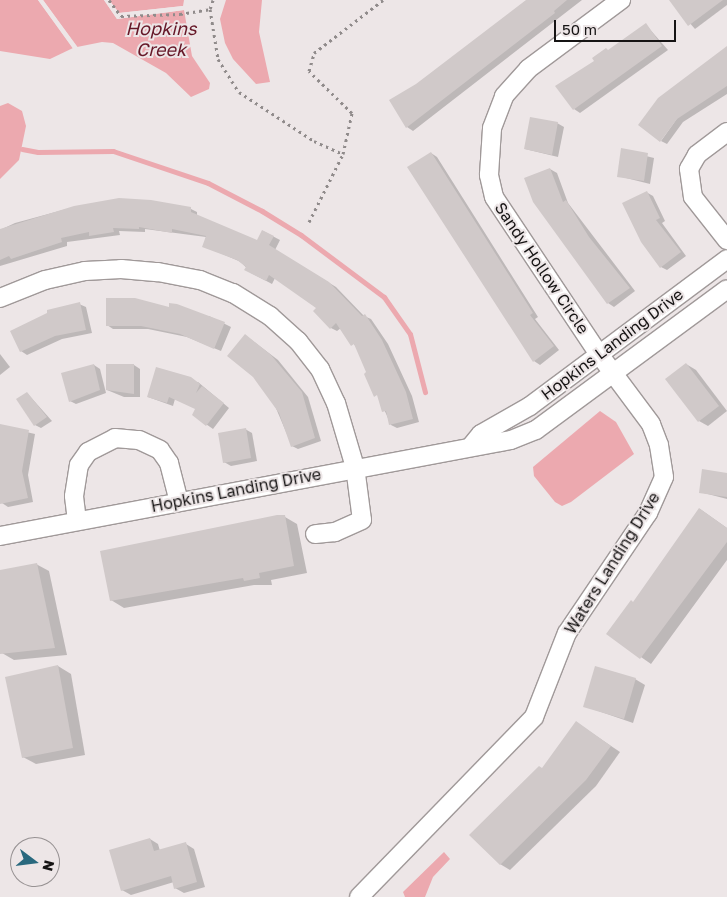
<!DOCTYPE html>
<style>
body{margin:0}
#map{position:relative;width:727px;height:897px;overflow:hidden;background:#ede6e7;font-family:"Golos Text",sans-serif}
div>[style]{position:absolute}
.water>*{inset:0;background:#eca9af}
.pier>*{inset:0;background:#ede6e7}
.shadow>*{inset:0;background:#0003}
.stream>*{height:5px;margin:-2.5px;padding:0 2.5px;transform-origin:2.5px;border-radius:2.5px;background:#eca9af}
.building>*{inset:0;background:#d0c9c9}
.path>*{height:3px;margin-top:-1.5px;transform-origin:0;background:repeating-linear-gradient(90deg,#908b8b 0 2.5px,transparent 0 6.5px)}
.roads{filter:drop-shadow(1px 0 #a09999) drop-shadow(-1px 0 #a09999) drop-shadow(0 1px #a09999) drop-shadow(0 -1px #a09999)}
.minor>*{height:18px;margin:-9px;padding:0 9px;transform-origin:9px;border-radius:9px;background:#fff}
span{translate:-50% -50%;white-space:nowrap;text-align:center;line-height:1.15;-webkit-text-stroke:4px #ede6e7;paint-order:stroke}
.street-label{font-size:16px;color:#161414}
.water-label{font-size:18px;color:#661828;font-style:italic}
.north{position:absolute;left:10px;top:837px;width:50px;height:50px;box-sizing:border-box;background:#ede6e7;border:1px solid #979293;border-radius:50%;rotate:105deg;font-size:14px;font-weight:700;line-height:20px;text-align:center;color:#161414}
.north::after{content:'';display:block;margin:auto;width:18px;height:22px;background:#29697e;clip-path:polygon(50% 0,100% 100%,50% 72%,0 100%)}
.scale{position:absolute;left:554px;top:20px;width:122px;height:22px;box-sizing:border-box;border:2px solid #161414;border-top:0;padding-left:6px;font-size:15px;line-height:18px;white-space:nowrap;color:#161414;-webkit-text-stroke:4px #ede6e7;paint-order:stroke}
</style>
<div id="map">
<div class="water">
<i style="clip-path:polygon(0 0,38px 0,73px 48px,50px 59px,0 51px)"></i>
<i style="clip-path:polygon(43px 0,104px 0,117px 19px,184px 10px,192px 56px,210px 83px,209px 89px,191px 97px,166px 73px,113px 43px,102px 42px,77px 47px)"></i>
<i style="clip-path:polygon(109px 0,184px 0,183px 6px,119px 13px)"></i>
<i style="clip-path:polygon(226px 0,262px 0,259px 32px,270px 82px,256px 84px,233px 59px,225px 43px,220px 19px)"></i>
<i style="clip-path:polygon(8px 103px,22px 111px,26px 126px,19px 160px,0 179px,0 106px)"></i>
<i style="clip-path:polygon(600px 411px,616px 422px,634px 454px,571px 502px,562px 506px,555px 502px,534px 476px,533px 467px)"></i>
<i style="clip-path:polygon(444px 852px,450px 859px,433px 877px,425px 897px,405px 897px,403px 892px)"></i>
</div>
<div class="pier">
<i style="clip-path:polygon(38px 0,43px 0,79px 49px,74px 50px)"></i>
<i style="clip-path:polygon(104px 0,109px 0,119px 13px,183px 6px,184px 10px,117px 19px)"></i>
</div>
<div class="shadow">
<i style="clip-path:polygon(527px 0,582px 0,413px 131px,407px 127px,391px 100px,417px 85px)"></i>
<i style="clip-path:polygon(677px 0,727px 0,727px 5px,695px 29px,673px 4px)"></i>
<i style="clip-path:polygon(646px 25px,668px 50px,580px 113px,574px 109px,596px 62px)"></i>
<i style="clip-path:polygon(727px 48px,727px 94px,683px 122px,667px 144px,661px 141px)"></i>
<i style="clip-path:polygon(557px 123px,564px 127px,558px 157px,525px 149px)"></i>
<i style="clip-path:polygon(622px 150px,654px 158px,650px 184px,618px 176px)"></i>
<i style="clip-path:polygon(431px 153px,437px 157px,538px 317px,535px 319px,559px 350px,540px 365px,534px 361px)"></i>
<i style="clip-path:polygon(550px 169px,557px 173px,568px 203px,635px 291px,614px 307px,608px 303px,534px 201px)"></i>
<i style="clip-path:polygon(646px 192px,653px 196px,665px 221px,662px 223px,686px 256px,667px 270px,661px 267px)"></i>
<i style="clip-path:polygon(151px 201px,191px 209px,197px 212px,197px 216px,258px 241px,263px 231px,280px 240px,275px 250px,336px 287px,364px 316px,371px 319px,388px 344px,412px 396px,419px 422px,397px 428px,391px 425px,357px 348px,341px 328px,337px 331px,331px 328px,317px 308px,275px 278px,272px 284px,251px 273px,241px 262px,204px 246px,206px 237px,145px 229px,145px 232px,119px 231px,120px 235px,67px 242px,67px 246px,0 266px,0 230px,15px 223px,74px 207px)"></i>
<i style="clip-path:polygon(79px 304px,86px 307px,92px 333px,62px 339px,27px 355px,21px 351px)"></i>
<i style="clip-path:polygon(209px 316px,231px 327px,221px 351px,187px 337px,148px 329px,113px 329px,107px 325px)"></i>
<i style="clip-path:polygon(245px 335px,278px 360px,308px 397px,321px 441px,298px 449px,292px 446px)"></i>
<i style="clip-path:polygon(0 354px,10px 367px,0 375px)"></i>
<i style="clip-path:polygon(686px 364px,696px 370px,727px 411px,708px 426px,699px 421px)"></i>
<i style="clip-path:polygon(94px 365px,100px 369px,106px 393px,76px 404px,70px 401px)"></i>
<i style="clip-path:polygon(134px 365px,140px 369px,140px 397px,124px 397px,107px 390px)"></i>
<i style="clip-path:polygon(198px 382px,229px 408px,213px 429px,193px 415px,197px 409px,175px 399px,173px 406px,148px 397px)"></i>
<i style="clip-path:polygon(27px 393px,52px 421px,41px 428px,35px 425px)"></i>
<i style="clip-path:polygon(0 426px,35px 434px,28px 475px,33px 502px,8px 507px,2px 503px)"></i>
<i style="clip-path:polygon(245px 429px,252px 433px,257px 461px,231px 466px,224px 462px)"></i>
<i style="clip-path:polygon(727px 474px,727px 499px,700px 492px)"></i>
<i style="clip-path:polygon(700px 509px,727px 528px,727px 560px,651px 664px,608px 634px,634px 603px)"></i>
<i style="clip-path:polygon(285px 517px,297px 524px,307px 573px,271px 580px,272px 585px,254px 585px,124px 608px,111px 600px)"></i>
<i style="clip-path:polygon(36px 564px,49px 571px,67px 655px,14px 660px,2px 653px,0 644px,0 571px)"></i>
<i style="clip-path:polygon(58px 666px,71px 674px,85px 755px,36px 764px,23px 757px)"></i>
<i style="clip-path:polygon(635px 679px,645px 685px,633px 723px,584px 706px)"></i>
<i style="clip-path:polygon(577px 723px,620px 752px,596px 786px,510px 870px,500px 864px,543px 769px)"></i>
<i style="clip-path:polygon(150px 839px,158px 844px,160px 851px,186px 844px,194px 849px,205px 887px,184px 893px,175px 888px,174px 882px,131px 895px,122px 890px)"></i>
</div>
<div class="stream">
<i style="left:22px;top:149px;width:16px;rotate:11deg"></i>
<i style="left:38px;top:152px;width:75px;rotate:-0.8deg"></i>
<i style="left:113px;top:151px;width:100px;rotate:18.6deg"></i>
<i style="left:208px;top:183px;width:61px;rotate:27.4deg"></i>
<i style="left:262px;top:211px;width:46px;rotate:31.6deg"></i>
<i style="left:301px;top:235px;width:104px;rotate:36.8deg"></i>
<i style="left:384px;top:297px;width:45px;rotate:54.9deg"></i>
<i style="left:410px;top:334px;width:60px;rotate:75.5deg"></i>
</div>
<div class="building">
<i style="clip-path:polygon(526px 0,567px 0,554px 11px,555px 13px,406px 128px,389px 100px,416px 84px)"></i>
<i style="clip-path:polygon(669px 0,723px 0,688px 26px)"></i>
<i style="clip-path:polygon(646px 23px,662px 46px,573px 110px,555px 86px,594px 61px,592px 58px,606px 48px,608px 50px)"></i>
<i style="clip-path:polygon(727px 46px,727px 86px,677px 119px,660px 142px,638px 125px,658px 98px)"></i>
<i style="clip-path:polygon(530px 117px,558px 122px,552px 155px,524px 149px)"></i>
<i style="clip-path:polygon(621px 148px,648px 153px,644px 181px,617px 177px)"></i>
<i style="clip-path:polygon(431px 152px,533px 313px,530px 315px,554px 346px,533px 362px,407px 167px)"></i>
<i style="clip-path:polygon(550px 168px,563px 202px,566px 200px,589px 237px,630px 288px,607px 304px,533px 202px,524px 178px)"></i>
<i style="clip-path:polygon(647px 191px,660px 218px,656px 220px,681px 252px,660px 268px,641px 242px,622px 203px)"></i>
<i style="clip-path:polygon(119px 198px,151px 200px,191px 207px,191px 212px,257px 240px,262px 230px,274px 236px,269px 245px,329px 282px,362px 316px,365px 314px,382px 340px,406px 392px,413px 419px,389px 425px,386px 411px,382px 412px,377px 395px,374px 397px,364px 374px,366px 372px,354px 344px,351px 346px,336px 323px,330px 329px,313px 311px,316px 308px,269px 275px,266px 281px,244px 270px,246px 267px,237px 260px,202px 247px,206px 236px,172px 229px,172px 233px,139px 227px,139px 229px,113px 228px,114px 232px,89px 236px,89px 232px,61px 238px,62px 242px,11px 259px,9px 256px,0 260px,0 229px,74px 206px)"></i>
<i style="clip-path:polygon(106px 298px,135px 298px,169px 307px,169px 303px,177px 304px,225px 322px,214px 349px,180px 334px,141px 326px,106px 326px)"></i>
<i style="clip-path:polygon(80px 302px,86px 330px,55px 336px,20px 352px,10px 331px,47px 313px,47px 310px)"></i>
<i style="clip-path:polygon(245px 334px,271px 355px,302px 392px,315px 438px,291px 447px,279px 413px,253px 377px,227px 356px)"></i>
<i style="clip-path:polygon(686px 363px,719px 406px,698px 422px,665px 379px)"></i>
<i style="clip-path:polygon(94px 364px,100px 390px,69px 402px,61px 373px)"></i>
<i style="clip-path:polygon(106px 364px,134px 364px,134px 394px,106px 390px)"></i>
<i style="clip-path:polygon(156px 367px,191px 377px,200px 384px,196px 393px,202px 386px,224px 403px,206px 426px,192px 415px,195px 409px,169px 397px,167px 403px,147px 397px)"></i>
<i style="clip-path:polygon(27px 392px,47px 417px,34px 426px,16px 399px)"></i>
<i style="clip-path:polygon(0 424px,29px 430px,22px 471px,28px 498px,0 504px)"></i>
<i style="clip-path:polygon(246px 428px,251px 458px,223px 463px,218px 433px)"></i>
<i style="clip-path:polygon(702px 469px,727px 473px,727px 497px,699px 493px)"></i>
<i style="clip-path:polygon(699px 508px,727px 528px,727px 542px,640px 659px,606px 634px,631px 600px,633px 602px)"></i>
<i style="clip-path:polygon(277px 515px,285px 515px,294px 566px,259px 573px,260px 578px,244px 581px,243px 578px,110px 601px,100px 551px)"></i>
<i style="clip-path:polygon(37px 563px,55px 648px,0 654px,0 570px)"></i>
<i style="clip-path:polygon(58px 665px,73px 748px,22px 758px,5px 677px)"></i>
<i style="clip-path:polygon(595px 666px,636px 678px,624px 719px,583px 707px)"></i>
<i style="clip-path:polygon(576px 721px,611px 746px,586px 780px,500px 865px,469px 835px,539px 766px,542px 768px)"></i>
<i style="clip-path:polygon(150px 838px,154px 851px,186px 842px,197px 882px,174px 889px,171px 876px,121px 891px,109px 850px)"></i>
</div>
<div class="path">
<i style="left:109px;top:0;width:20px;rotate:53deg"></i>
<i style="left:121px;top:16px;width:59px;rotate:-1.9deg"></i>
<i style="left:180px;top:14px;width:30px;rotate:-9deg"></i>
<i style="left:213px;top:0;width:9px;rotate:108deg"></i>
<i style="left:210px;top:9px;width:51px;rotate:80.9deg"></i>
<i style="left:218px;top:59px;width:39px;rotate:58deg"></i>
<i style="left:239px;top:92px;width:90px;rotate:33.2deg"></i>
<i style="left:314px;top:141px;width:32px;rotate:24deg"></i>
<i style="left:309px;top:222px;width:76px;rotate:-63.4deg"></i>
<i style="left:343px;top:154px;width:42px;rotate:-77.6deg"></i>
<i style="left:352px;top:113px;width:60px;rotate:-135.7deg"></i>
<i style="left:309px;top:71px;width:19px;rotate:-74deg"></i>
<i style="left:314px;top:53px;width:87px;rotate:-37.5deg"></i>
</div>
<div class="roads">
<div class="minor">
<i style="left:727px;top:132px;width:38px;rotate:143deg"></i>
<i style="left:697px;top:155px;width:16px;rotate:120deg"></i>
<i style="left:689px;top:169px;width:28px;rotate:82deg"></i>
<i style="left:693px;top:197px;width:55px;rotate:51.7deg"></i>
<i style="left:0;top:298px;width:48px;rotate:-21.8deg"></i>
<i style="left:45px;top:280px;width:41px;rotate:-12.7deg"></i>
<i style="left:85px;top:271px;width:36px;rotate:-3deg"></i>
<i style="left:121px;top:269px;width:37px;rotate:5deg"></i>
<i style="left:158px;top:272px;width:43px;rotate:10.8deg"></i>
<i style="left:200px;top:280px;width:35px;rotate:22deg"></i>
<i style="left:233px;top:293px;width:44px;rotate:31.9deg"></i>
<i style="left:270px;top:316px;width:38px;rotate:42deg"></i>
<i style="left:298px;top:341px;width:36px;rotate:52deg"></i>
<i style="left:320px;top:369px;width:38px;rotate:65deg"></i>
<i style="left:336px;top:403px;width:67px;rotate:73.5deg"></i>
<i style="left:355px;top:467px;width:53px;rotate:82.5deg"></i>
<i style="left:362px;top:520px;width:30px;rotate:156deg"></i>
<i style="left:335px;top:532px;width:20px;rotate:174deg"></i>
<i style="left:472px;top:445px;width:14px;rotate:-51deg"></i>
<i style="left:481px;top:434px;width:56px;rotate:-29.7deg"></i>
<i style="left:530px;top:406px;width:246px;rotate:-36.7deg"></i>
<i style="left:77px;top:521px;width:25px;rotate:-97deg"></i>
<i style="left:74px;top:496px;width:31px;rotate:-81deg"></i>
<i style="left:79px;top:465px;width:16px;rotate:-55deg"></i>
<i style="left:88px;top:452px;width:30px;rotate:-27deg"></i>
<i style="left:115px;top:438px;width:24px;rotate:5deg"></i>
<i style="left:139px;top:440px;width:23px;rotate:25deg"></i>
<i style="left:160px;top:450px;width:16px;rotate:55deg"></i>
<i style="left:169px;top:463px;width:40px;rotate:75.6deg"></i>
<i style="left:0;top:536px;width:520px;rotate:-10.64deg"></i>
<i style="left:511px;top:440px;width:27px;rotate:-22deg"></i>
<i style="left:536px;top:430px;width:237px;rotate:-36.4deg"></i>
<i style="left:359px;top:897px;width:251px;rotate:-45.8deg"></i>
<i style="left:534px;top:717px;width:90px;rotate:-68.6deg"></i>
<i style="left:567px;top:633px;width:145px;rotate:-56deg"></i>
<i style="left:648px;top:513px;width:39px;rotate:-66deg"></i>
<i style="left:664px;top:477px;width:32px;rotate:-99deg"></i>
<i style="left:659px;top:445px;width:22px;rotate:-111deg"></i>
<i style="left:651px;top:424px;width:89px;rotate:-126.7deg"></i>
<i style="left:598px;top:353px;width:187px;rotate:-123.7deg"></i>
<i style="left:494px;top:197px;width:23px;rotate:-103deg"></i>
<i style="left:489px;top:175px;width:47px;rotate:-86.3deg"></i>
<i style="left:492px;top:128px;width:34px;rotate:-69deg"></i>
<i style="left:504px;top:96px;width:36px;rotate:-48deg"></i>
<i style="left:528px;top:69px;width:116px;rotate:-36.6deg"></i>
</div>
</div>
<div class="street-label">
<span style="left:542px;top:268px;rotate:56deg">Sandy Hollow Circle</span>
<span style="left:612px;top:344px;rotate:-37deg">Hopkins Landing Drive</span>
<span style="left:236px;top:490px;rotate:-11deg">Hopkins Landing Drive</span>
<span style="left:612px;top:563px;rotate:-58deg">Waters Landing Drive</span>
</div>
<div class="water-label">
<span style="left:161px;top:39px">Hopkins<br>Creek</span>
</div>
<div class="north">N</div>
<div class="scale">50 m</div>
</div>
